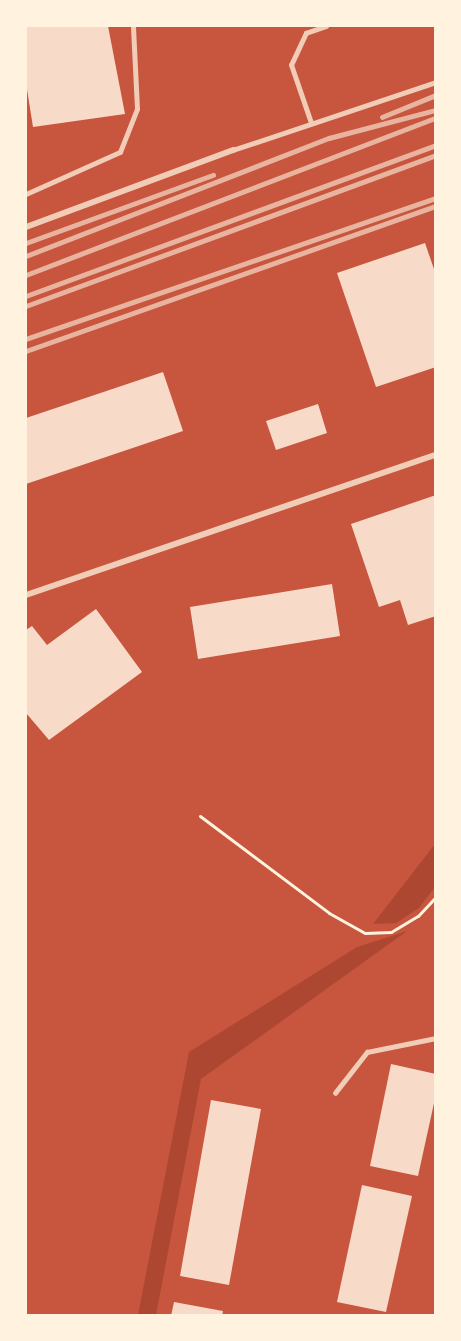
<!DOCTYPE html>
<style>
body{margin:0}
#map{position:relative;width:461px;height:1341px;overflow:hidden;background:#c8553d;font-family:Barlow,sans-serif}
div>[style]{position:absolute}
.green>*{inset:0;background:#ae4732}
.building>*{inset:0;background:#f7dbc8}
.path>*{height:3px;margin:-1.5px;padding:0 1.5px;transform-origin:1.5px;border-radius:1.5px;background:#fff3e0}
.service>*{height:4.5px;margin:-2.25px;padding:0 2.25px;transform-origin:2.25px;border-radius:2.25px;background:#f1ccb7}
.minor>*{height:6px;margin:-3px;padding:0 3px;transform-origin:3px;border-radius:3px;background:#f1ccb7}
.rail>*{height:4.5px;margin:-2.25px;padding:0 2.25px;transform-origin:2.25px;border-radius:2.25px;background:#e9b49f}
span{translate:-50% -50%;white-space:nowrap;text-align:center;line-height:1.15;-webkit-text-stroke:4.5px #fff3e0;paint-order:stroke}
.frame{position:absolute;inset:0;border:27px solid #fff3e0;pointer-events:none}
</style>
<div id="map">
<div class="green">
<i style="clip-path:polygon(435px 844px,435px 887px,419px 908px,396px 923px,373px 924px)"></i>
<i style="clip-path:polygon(407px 931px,201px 1079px,156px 1315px,138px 1315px,189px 1052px,357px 947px)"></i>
</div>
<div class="building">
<i style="clip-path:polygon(26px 26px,108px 26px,125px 114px,33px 127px,26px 83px)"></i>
<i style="clip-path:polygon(425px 243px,436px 275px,436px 367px,376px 387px,337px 273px)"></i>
<i style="clip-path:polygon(163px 372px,183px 431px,26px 484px,26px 418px)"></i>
<i style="clip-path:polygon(318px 404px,327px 433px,276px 450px,266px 421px)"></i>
<i style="clip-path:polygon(436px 495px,436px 616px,408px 625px,400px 600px,379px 607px,351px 524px)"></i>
<i style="clip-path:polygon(332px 584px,340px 636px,198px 659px,190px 607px)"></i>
<i style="clip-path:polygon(96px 609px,142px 672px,49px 740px,26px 713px,26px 630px,32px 626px,47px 645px)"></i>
<i style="clip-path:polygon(391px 1064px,436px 1074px,436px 1094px,418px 1176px,370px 1166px)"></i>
<i style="clip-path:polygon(211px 1100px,261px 1109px,229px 1285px,180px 1276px)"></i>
<i style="clip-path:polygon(362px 1185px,412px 1196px,386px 1312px,337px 1302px)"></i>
<i style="clip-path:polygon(174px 1302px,223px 1311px,222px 1316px,171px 1316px)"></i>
</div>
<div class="path">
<i style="left:200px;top:816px;width:161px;rotate:36.9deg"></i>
<i style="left:329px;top:913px;width:41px;rotate:29.1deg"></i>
<i style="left:365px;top:933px;width:26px;rotate:-2deg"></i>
<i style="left:391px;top:932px;width:31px;rotate:-31deg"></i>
<i style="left:418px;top:916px;width:26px;rotate:-47deg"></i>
</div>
<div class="service">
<i style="left:311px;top:123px;width:61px;rotate:-109deg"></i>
<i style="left:291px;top:65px;width:35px;rotate:-65deg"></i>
<i style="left:306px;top:33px;width:21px;rotate:-19deg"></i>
<i style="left:233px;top:150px;width:214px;rotate:-18.5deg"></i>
<i style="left:26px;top:194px;width:103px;rotate:-24.1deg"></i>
<i style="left:120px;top:152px;width:46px;rotate:-68.4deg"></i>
<i style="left:137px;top:109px;width:83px;rotate:-92.8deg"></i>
<i style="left:335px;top:1093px;width:52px;rotate:-52deg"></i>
<i style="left:367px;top:1052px;width:70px;rotate:-11.5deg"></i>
</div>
<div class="minor">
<i style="left:26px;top:227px;width:221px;rotate:-20.4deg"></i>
<i style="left:26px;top:595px;width:433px;rotate:-18.9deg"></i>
</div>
<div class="rail">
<i style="left:382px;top:117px;width:58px;rotate:-22.2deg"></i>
<i style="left:26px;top:243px;width:199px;rotate:-20deg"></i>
<i style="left:26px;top:256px;width:325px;rotate:-21.3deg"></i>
<i style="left:329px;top:138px;width:111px;rotate:-14.7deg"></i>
<i style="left:26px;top:275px;width:439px;rotate:-21deg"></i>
<i style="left:26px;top:296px;width:437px;rotate:-20.2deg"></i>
<i style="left:26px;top:306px;width:437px;rotate:-20.2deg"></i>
<i style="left:26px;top:339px;width:434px;rotate:-19deg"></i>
<i style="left:26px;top:351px;width:435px;rotate:-19.5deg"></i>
</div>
<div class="frame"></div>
</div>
